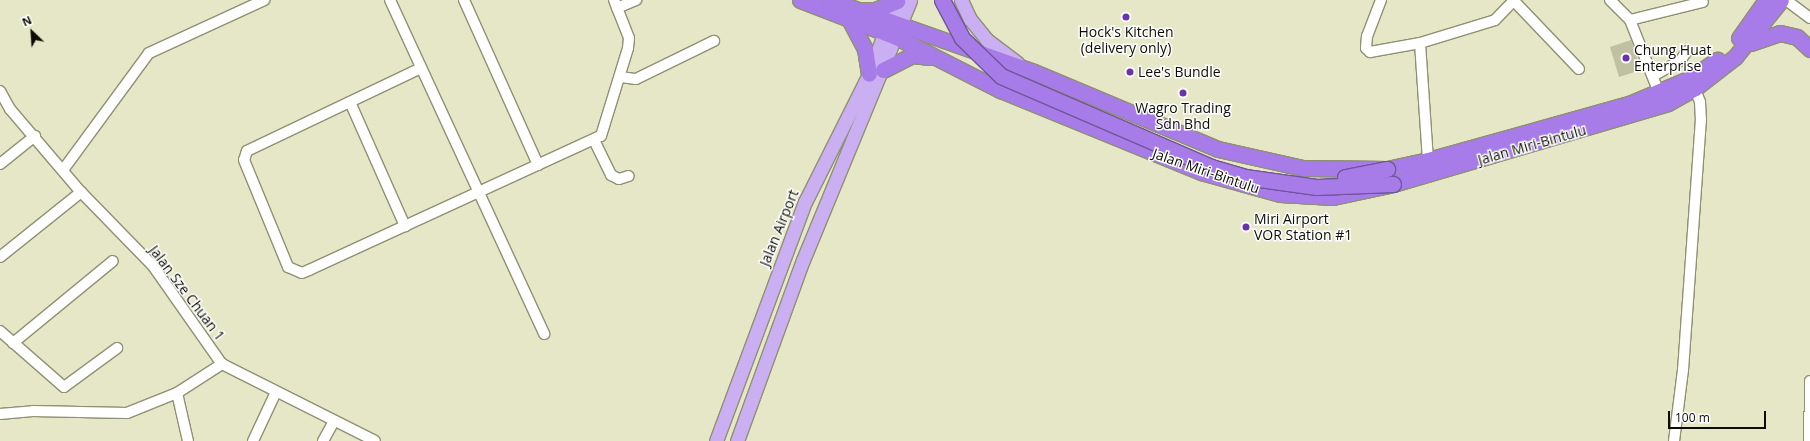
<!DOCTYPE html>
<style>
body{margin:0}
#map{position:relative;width:1810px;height:441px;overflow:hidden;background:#e5e7c7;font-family:"Open Sans",sans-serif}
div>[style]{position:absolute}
.building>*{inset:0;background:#bfc1a2}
.roads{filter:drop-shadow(1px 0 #8f9073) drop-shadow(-1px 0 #8f9073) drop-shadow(0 1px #8f9073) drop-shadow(0 -1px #8f9073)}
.minor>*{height:10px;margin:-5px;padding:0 5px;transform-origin:5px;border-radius:5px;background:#fff}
.major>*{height:13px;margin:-6.5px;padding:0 6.5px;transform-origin:6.5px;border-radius:6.5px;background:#cab0f2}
.highway>*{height:15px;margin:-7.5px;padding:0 7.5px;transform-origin:7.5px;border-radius:7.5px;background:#a77ce9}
.bridges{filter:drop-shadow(1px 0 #715598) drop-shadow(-1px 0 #715598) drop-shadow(0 1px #715598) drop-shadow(0 -1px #715598)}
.highway-bridge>*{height:15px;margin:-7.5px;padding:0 7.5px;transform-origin:7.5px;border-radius:7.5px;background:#a77ce9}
.dots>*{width:11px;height:11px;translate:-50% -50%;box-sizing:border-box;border:2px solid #fff;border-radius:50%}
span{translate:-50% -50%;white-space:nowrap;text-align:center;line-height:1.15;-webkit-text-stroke:3px #fff;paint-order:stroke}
.poi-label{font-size:14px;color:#0c0c03}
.left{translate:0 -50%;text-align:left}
.street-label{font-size:14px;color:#0c0c03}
.north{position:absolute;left:12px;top:12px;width:40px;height:40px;-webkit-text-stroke:3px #fff;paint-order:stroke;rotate:335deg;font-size:11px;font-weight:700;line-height:16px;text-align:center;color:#0c0c03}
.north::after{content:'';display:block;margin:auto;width:14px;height:18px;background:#0c0c03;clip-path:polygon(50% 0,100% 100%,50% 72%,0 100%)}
.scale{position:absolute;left:1668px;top:411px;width:98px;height:18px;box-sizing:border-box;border:2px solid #0c0c03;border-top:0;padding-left:5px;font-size:12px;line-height:14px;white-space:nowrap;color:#0c0c03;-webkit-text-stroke:3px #fff;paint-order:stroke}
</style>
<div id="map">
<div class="building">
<i style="clip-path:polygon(1631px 40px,1641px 70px,1619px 77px,1610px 47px)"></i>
</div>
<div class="roads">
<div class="minor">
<i style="left:390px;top:0;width:368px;rotate:65.2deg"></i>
<i style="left:464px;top:0;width:181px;rotate:65.8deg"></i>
<i style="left:1381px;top:0;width:39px;rotate:111deg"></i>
<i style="left:1367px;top:36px;width:12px;rotate:95deg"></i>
<i style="left:1366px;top:48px;width:6px;rotate:45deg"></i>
<i style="left:1370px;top:52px;width:51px;rotate:-10.2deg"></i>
<i style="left:1420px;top:43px;width:78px;rotate:-17deg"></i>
<i style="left:1495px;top:20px;width:28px;rotate:-46deg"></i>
<i style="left:1610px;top:0;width:28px;rotate:45deg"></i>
<i style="left:1630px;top:20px;width:79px;rotate:68.3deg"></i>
<i style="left:1786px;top:0;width:30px;rotate:37deg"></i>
<i style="left:1514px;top:1px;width:94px;rotate:46.3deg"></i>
<i style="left:617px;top:8px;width:21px;rotate:-23deg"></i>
<i style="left:1630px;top:20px;width:75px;rotate:-13.9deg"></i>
<i style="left:1420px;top:43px;width:117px;rotate:86.1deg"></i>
<i style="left:421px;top:68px;width:193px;rotate:154.5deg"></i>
<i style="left:247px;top:151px;width:9px;rotate:108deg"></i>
<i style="left:244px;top:160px;width:116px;rotate:67.6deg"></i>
<i style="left:288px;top:267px;width:15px;rotate:23deg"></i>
<i style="left:302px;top:273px;width:8px;rotate:-23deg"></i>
<i style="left:309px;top:270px;width:321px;rotate:-24.7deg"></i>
<i style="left:601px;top:136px;width:92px;rotate:-72.9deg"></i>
<i style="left:628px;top:48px;width:10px;rotate:-84deg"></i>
<i style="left:629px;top:38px;width:41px;rotate:-111.5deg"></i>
<i style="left:1653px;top:76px;width:31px;rotate:-29deg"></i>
<i style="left:1680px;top:61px;width:12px;rotate:-55deg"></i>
<i style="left:621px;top:77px;width:15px;rotate:8deg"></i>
<i style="left:636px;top:79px;width:87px;rotate:-26deg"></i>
<i style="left:0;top:91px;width:21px;rotate:61deg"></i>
<i style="left:10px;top:109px;width:109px;rotate:49.5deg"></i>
<i style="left:350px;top:102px;width:136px;rotate:66.1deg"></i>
<i style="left:594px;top:140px;width:39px;rotate:64deg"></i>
<i style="left:611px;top:175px;width:9px;rotate:27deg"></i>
<i style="left:619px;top:179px;width:10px;rotate:-17deg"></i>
<i style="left:0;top:164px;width:45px;rotate:-38.7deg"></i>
<i style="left:63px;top:170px;width:145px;rotate:-53.7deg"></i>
<i style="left:149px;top:53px;width:127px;rotate:-24.7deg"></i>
<i style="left:0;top:257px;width:104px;rotate:-38.7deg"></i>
<i style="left:81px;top:192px;width:103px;rotate:45.8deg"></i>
<i style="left:153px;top:266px;width:120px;rotate:54.9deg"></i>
<i style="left:222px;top:364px;width:171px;rotate:26.7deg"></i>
<i style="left:0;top:331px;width:85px;rotate:41.2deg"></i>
<i style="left:64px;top:387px;width:66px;rotate:-36.3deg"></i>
<i style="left:13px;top:343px;width:129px;rotate:-39.4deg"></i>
<i style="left:177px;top:393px;width:49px;rotate:77.1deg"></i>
<i style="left:0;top:414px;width:33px;rotate:-5deg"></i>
<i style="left:33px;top:411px;width:94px;rotate:1.2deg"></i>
<i style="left:127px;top:413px;width:54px;rotate:-21.8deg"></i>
<i style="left:177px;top:393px;width:54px;rotate:-32.8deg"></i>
<i style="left:253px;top:441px;width:54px;rotate:-64.9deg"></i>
<i style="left:323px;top:441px;width:23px;rotate:-61deg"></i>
<i style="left:1674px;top:441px;width:72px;rotate:-82.8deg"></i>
<i style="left:1683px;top:370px;width:250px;rotate:-85.9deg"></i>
<i style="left:1701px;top:121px;width:19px;rotate:-93deg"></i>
<i style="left:1700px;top:102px;width:19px;rotate:-111deg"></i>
<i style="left:1809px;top:441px;width:60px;rotate:-89deg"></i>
</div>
<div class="major">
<i style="left:961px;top:0;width:21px;rotate:65deg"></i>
<i style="left:970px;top:19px;width:27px;rotate:51deg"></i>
<i style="left:987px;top:40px;width:38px;rotate:37deg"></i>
<i style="left:716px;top:441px;width:255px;rotate:-69.6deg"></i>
<i style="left:805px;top:202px;width:143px;rotate:-63.4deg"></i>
<i style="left:869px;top:74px;width:79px;rotate:-69.3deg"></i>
<i style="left:737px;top:441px;width:193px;rotate:-70deg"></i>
<i style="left:803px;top:260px;width:281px;rotate:-67.6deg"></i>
</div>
<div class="highway">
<i style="left:800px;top:0;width:103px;rotate:21.1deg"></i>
<i style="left:896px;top:37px;width:117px;rotate:27deg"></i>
<i style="left:1000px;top:90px;width:217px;rotate:22.2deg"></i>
<i style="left:1201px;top:172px;width:82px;rotate:15.6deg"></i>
<i style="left:1280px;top:194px;width:53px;rotate:3.2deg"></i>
<i style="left:1333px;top:197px;width:61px;rotate:-12.2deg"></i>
<i style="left:1393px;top:184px;width:287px;rotate:-16.4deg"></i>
<i style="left:1668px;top:103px;width:31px;rotate:-29deg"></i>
<i style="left:1695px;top:88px;width:51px;rotate:-37.8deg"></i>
<i style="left:1735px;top:57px;width:73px;rotate:-51.1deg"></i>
<i style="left:830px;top:0;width:216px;rotate:19.4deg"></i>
<i style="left:1034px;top:72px;width:199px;rotate:22.7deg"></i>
<i style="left:1218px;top:149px;width:87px;rotate:12.6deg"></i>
<i style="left:1303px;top:168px;width:84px;rotate:0.7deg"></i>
<i style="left:1387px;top:169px;width:42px;rotate:-12.4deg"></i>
<i style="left:1428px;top:160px;width:209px;rotate:-15.6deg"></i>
<i style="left:1629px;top:104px;width:67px;rotate:-22.8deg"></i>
<i style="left:1691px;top:78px;width:32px;rotate:-35deg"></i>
<i style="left:860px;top:10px;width:15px"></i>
<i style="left:875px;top:10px;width:24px;rotate:-22deg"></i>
<i style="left:849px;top:19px;width:34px;rotate:62deg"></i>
<i style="left:865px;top:49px;width:25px;rotate:81deg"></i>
<i style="left:1739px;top:38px;width:47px;rotate:-54.6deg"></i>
<i style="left:1751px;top:43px;width:31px;rotate:-19deg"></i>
<i style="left:1780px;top:33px;width:17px;rotate:13deg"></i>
<i style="left:1797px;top:37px;width:18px;rotate:43deg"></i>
<i style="left:883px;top:70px;width:34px;rotate:-27deg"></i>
<i style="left:913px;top:55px;width:16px;rotate:7deg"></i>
</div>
</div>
<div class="bridges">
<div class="highway-bridge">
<i style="left:942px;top:0;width:43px;rotate:62.2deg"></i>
<i style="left:962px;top:38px;width:54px;rotate:44.3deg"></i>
<i style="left:1001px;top:76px;width:229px;rotate:23.4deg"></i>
<i style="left:1211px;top:167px;width:35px;rotate:16deg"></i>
<i style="left:1245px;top:177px;width:72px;rotate:8deg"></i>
<i style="left:1316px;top:187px;width:77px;rotate:-2.2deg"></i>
<i style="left:1345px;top:177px;width:43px;rotate:-10.8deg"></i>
</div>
</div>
<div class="dots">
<i style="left:1126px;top:17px;background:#6a33aa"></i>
<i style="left:1626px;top:58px;background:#6a33aa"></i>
<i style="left:1130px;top:72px;background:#6a33aa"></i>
<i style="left:1183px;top:93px;background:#6a33aa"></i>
<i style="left:1246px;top:227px;background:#6a33aa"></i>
</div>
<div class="poi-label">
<span style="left:1126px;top:40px">Hock's Kitchen<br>(delivery only)</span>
<span class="left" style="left:1634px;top:58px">Chung Huat<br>Enterprise</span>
<span class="left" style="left:1138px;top:72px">Lee's Bundle</span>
<span style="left:1183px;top:116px">Wagro Trading<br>Sdn Bhd</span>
<span class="left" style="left:1254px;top:227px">Miri Airport<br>VOR Station #1</span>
</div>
<div class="street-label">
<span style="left:1532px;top:145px;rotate:-16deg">Jalan Miri-Bintulu</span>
<span style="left:1206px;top:171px;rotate:19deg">Jalan Miri-Bintulu</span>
<span style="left:779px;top:228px;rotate:-68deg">Jalan Airport</span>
<span style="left:187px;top:293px;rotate:53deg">Jalan Sze Chuan 1</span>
</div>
<div class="north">N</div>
<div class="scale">100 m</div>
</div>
